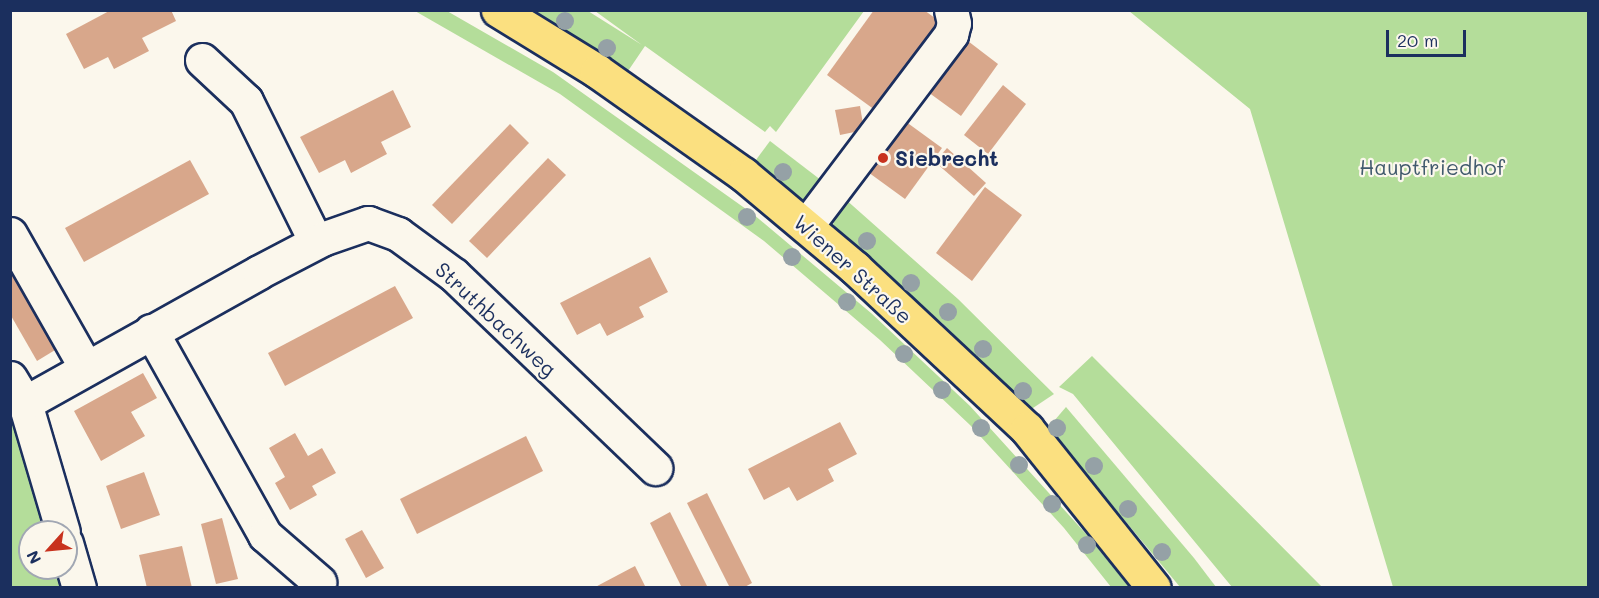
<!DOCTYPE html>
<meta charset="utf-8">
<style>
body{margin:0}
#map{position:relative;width:1599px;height:598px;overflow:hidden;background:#fbf7ec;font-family:Mali,sans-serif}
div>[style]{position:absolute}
.green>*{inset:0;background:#b4dd9a}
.building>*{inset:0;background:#d8a78b}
.roads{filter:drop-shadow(2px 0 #1b2f5e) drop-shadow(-2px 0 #1b2f5e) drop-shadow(0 2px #1b2f5e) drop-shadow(0 -2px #1b2f5e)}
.minor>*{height:33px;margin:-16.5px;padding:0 16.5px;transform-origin:16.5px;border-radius:16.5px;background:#fbf7ec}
.major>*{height:33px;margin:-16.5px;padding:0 16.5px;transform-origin:16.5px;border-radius:16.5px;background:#fbe080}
.trees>*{width:18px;height:18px;margin:-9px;border-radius:50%;background:#95a1a6}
.dots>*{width:16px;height:16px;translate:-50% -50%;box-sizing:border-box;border:3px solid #fbf7ec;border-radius:50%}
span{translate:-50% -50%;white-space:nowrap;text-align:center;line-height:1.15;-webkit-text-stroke:4.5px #fbf7ec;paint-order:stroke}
.poi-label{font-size:21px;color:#1b2f5e;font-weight:700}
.left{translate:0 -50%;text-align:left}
.park-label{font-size:21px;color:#415a6d}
.street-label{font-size:21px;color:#1b2f5e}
.frame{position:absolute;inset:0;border:12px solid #1b2f5e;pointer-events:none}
.north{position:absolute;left:18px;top:520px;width:60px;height:60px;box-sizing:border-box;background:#fbf7ec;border:2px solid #a1a7b3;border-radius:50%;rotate:243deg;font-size:16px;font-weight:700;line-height:24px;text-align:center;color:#1b2f5e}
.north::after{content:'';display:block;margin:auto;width:21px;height:27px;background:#c8321e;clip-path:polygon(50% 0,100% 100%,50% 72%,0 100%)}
.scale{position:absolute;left:1386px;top:30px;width:80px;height:27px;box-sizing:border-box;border:3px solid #1b2f5e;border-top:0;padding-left:8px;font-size:18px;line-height:21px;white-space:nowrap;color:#1b2f5e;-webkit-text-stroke:4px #fbf7ec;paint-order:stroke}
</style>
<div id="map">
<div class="green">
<i style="clip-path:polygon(415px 11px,447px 11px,553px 72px,753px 214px,871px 313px,970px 406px,1087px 535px,1129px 587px,1111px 587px,1064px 528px,970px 425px,880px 340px,764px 241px,560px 94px)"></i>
<i style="clip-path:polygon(527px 11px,588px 11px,642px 45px,595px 11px,864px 11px,776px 132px,770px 126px,765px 132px,645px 46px,626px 74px)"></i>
<i style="clip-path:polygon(1129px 11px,1588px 11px,1588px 587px,1393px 587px,1250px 109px)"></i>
<i style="clip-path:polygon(770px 141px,830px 187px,803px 203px,753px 164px)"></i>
<i style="clip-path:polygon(844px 198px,958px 299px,1054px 394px,1030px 410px,942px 323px,832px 227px)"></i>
<i style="clip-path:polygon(1092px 356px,1322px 587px,1232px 587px,1073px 394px,1059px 387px)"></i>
<i style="clip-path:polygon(1066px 407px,1194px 558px,1216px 587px,1180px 587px,1048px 428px)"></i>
<i style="clip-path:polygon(10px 411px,47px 532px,30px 532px,30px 568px,58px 568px,64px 587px,11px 587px)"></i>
</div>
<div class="building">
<i style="clip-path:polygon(111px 10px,171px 10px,176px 21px,142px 38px,149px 51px,114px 69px,108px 57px,84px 69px,66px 34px)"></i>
<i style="clip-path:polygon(874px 10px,924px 10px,943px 24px,879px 113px,827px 75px)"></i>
<i style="clip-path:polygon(960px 35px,998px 64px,961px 116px,921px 87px)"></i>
<i style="clip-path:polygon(1003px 85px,1026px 104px,988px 154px,964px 135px)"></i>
<i style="clip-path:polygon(393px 90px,411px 127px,381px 142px,387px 154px,351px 173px,345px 160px,319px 173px,300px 137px)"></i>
<i style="clip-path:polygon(860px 106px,864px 130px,840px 135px,835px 110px)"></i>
<i style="clip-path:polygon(898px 116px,942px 148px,905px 199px,861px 167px)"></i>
<i style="clip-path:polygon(510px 124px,529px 143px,452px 224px,432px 205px)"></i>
<i style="clip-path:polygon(947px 148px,986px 183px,974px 196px,935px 162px)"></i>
<i style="clip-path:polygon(548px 158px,566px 175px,487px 258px,469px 241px)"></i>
<i style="clip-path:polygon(190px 160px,209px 194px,84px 262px,65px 228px)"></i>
<i style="clip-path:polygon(985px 187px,1022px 215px,972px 281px,936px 253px)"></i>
<i style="clip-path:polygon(650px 257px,668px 292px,639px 307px,644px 317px,607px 336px,600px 323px,577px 335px,560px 303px)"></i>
<i style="clip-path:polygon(10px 260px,60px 347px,37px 361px,10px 314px)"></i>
<i style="clip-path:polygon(395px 286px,413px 318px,285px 386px,268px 353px)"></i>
<i style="clip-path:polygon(143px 373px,157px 398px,131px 412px,145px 436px,101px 461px,74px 411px)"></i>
<i style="clip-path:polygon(840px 422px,857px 454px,828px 469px,834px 481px,797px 501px,789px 487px,764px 500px,748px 469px)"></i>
<i style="clip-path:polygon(295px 433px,308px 456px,322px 448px,336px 473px,312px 486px,317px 495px,290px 510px,275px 483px,285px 477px,269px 448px)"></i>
<i style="clip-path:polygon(526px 436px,543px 471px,417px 534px,400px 499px)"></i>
<i style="clip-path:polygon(144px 472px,160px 515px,121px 529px,106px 486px)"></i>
<i style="clip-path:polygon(707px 493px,752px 583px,743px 588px,730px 588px,687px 503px)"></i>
<i style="clip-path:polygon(670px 512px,708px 588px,682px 588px,650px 523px)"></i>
<i style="clip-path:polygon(222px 518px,238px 579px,216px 584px,201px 524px)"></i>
<i style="clip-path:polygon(362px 530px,384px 568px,366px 578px,345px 539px)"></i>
<i style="clip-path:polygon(182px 546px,192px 588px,147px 588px,139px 555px)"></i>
<i style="clip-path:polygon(635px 566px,646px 588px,594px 588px,599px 585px)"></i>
</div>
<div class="roads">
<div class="minor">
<i style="left:202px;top:60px;width:60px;rotate:43deg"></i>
<i style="left:246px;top:101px;width:157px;rotate:63.6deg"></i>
<i style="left:806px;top:226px;width:241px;rotate:-52.9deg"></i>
<i style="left:951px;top:34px;width:11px;rotate:-75deg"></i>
<i style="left:954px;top:23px;width:13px;rotate:-103deg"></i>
<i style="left:10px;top:234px;width:154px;rotate:60.4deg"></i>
<i style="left:151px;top:331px;width:234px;rotate:60.8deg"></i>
<i style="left:265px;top:535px;width:72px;rotate:41deg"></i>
<i style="left:10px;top:378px;width:29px;rotate:59deg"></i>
<i style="left:25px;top:403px;width:134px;rotate:73.6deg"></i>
<i style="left:25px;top:403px;width:268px;rotate:-29.2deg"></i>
<i style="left:259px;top:272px;width:71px;rotate:-27.6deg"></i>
<i style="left:322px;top:239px;width:49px;rotate:-19.2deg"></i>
<i style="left:368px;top:223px;width:32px;rotate:20deg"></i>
<i style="left:398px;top:234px;width:69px;rotate:36.2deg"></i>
<i style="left:454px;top:275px;width:279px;rotate:43.8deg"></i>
<i style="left:66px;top:543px;width:47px;rotate:73.9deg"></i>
</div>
<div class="major">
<i style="left:498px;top:10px;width:116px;rotate:31.6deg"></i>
<i style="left:597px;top:71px;width:179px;rotate:35.2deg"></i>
<i style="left:743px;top:174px;width:146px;rotate:40deg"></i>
<i style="left:855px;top:268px;width:236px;rotate:43.1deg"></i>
<i style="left:1027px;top:429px;width:203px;rotate:51.4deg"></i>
</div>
</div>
<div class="trees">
<i style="left:565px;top:21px"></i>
<i style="left:607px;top:48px"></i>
<i style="left:783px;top:172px"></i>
<i style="left:747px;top:217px"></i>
<i style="left:867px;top:241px"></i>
<i style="left:792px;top:257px"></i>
<i style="left:911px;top:283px"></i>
<i style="left:847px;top:302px"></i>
<i style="left:948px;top:312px"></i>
<i style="left:983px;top:349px"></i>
<i style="left:904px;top:354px"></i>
<i style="left:942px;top:390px"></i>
<i style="left:1023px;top:391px"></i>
<i style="left:981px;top:428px"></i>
<i style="left:1057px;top:428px"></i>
<i style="left:1019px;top:465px"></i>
<i style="left:1094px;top:466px"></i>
<i style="left:1052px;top:504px"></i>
<i style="left:1128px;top:509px"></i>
<i style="left:1087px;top:545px"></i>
<i style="left:1162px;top:552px"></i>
</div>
<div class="dots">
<i style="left:883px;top:158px;background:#c8321e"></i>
</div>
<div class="poi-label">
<span class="left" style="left:895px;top:158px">Siebrecht</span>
</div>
<div class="park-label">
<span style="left:1432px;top:167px">Hauptfriedhof</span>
</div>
<div class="street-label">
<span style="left:853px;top:269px;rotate:42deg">Wiener Straße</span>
<span style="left:496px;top:319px;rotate:43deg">Struthbachweg</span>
</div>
<div class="frame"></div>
<div class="north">N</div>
<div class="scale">20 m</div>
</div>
